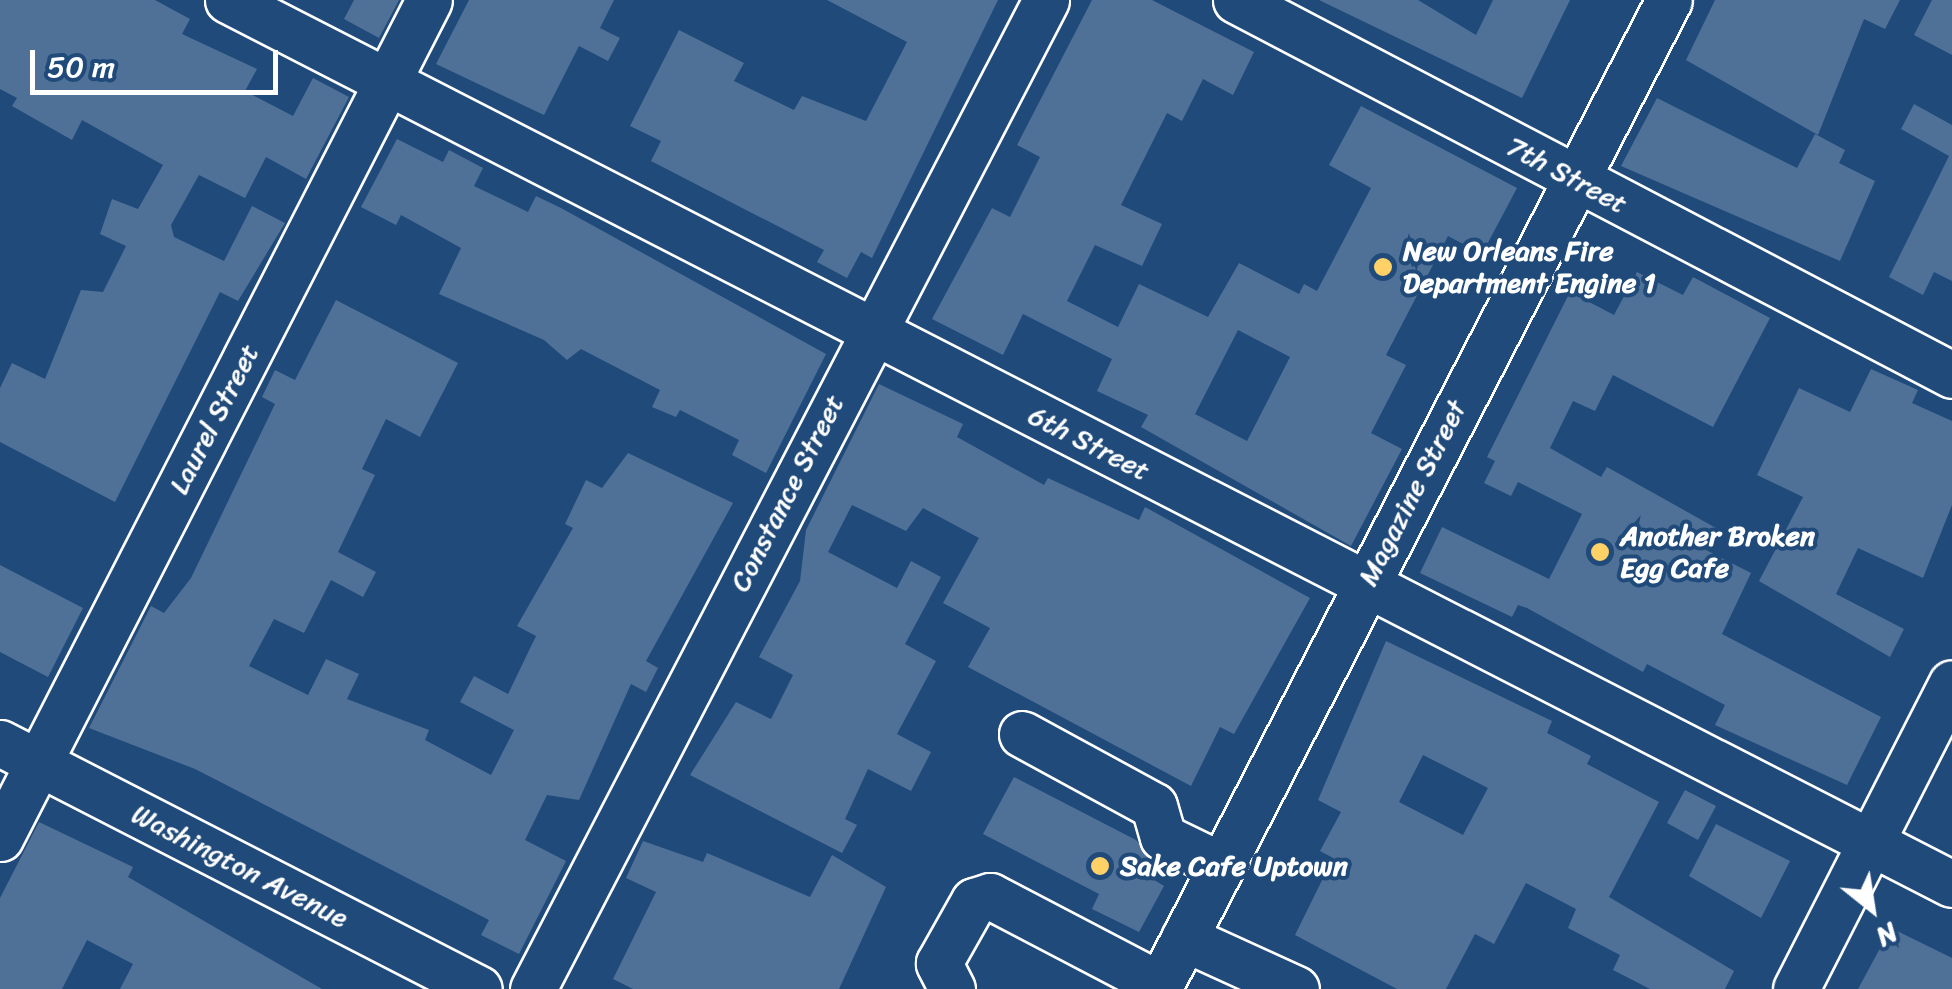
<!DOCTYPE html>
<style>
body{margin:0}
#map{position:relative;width:1952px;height:989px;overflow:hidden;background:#1f4a7a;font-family:Sriracha,sans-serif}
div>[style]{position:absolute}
.building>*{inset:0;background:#507197}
.roads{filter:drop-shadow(2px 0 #fff) drop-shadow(-2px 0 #fff) drop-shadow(0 2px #fff) drop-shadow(0 -2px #fff)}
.minor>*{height:45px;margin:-22.5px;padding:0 22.5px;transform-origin:22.5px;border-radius:22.5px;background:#1f4a7a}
.dots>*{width:28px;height:28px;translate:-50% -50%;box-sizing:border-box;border:5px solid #1f4a7a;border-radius:50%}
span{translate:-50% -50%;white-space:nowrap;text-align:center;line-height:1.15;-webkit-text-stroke:8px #1f4a7a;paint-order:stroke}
.street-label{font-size:28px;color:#fff}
.poi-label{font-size:28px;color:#fff;font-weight:700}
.left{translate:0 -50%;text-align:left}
.north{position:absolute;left:1822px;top:859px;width:100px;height:100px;-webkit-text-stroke:8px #1f4a7a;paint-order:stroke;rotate:150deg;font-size:28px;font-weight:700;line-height:40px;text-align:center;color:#fff}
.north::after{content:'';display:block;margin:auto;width:35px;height:45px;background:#fff;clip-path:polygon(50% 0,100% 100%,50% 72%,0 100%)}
.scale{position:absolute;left:30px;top:50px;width:248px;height:45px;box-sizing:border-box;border:5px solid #fff;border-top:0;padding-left:12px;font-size:30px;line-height:35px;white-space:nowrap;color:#fff;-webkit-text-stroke:8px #1f4a7a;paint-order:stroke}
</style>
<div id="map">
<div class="building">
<i style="clip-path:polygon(0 0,155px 0,190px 19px,182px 34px,257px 69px,245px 91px,293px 116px,313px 78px,349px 97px,306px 179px,266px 157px,245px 198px,199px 175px,171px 225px,174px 237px,224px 261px,252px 206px,285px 223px,238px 301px,220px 292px,115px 502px,0 442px,0 388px,12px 363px,45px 379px,81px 290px,103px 292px,126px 246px,100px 234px,112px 199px,138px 209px,163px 165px,82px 120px,72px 140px,12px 106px,17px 98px,0 89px)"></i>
<i style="clip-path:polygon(354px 0,399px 0,379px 38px,344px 19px)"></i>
<i style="clip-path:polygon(469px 0,614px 0,600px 28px,620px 38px,608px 61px,579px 46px,544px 115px,436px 64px)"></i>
<i style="clip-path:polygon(827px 0,998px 0,872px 258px,861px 252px,847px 278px,817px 262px,824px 250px,651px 161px,661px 141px,630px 126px,679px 30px,744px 63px,734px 81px,794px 110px,802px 96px,866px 121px,907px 42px)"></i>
<i style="clip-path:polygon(evenodd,1092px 0,1152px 0,1254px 52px,1233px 95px,1203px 79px,1182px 121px,1167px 113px,1121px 205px,1162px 224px,1142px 266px,1095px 245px,1067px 301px,1118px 327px,1139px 284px,1208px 317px,1239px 263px,1299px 294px,1304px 284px,1317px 291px,1371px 188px,1329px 165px,1361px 106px,1517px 188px,1482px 254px,1448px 236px,1386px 355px,1406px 365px,1371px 433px,1402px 449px,1351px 546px,1141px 427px,1148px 415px,1097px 391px,1112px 359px,1023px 314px,1003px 355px,932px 319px,992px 208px,1010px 217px,1040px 157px,1017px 145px,1092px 0,1238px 330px,1290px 357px,1247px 441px,1195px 414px,1238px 330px)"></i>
<i style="clip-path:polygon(1319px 0,1418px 0,1476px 35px,1493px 0,1570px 0,1522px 98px)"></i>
<i style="clip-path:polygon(1715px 0,1900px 0,1885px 29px,1864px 19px,1818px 135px,1686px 60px)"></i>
<i style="clip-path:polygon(1932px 0,1952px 0,1952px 55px,1914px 35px)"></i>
<i style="clip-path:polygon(1657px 98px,1797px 168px,1815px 134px,1845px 150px,1839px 163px,1875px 181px,1840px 261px,1621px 166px)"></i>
<i style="clip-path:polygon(1914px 104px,1952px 125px,1952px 281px,1934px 272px,1923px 295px,1889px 277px,1949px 156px,1901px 129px)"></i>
<i style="clip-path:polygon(397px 139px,443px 162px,449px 150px,483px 168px,474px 186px,528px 212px,536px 196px,561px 208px,826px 354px,766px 473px,732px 455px,739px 440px,680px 410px,676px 417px,652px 407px,660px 390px,581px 349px,567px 360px,544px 340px,439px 294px,461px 248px,401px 215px,396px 225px,361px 207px)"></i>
<i style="clip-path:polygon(1637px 272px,1683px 295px,1693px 277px,1770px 318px,1713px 427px,1613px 375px,1595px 411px,1573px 401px,1550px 448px,1601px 477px,1607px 467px,1716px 528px,1704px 549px,1751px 573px,1722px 634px,1881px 717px,1847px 785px,1715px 725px,1725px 705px,1647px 664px,1643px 672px,1527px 608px,1518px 605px,1512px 617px,1420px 573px,1442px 527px,1549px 579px,1582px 514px,1518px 482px,1511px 496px,1484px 483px,1495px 461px,1487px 457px,1570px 292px,1614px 315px)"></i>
<i style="clip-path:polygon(336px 300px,458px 363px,420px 437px,386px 419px,362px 469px,375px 475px,338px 552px,376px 572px,363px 597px,331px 580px,304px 633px,274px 619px,249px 666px,308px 695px,326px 659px,359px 674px,347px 699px,429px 730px,425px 740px,491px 775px,514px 730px,460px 702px,474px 676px,508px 694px,536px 636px,517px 626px,573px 528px,565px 524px,586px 480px,602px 488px,628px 453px,733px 503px,646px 661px,658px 668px,646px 692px,631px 684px,579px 800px,547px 795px,525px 840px,566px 861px,519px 954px,481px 935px,489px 920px,195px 769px,89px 728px,151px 606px,164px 613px,191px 578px,275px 404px,262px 397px,275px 370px,295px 380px)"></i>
<i style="clip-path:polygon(1871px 369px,1918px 390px,1912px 403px,1952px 421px,1952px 505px,1923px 578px,1858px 548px,1836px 594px,1904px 629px,1890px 657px,1759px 581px,1803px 497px,1757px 475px,1799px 388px,1850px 412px)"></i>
<i style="clip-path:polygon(879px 384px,963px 424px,957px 437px,1044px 485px,1048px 478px,1139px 520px,1145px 507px,1310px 598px,1234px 734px,1220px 727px,1191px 786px,968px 667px,990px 628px,943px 603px,979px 538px,923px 508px,906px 531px,852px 505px,828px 552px,897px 588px,911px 561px,941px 577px,905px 644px,936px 661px,897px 734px,931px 752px,911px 791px,868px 769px,845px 819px,857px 825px,842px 853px,690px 775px,736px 702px,771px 719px,793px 675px,759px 657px,800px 581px,806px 530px)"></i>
<i style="clip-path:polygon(0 565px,83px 608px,48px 677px,0 652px)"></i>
<i style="clip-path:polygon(evenodd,1386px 641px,1552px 721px,1547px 733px,1591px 756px,1587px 764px,1659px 802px,1609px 897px,1734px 971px,1725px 989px,1650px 989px,1613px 970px,1620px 955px,1568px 928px,1576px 909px,1526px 883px,1494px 944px,1475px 934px,1446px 989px,1397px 989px,1295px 935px,1333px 858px,1320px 851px,1341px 812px,1318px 800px,1386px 641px,1423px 755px,1488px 788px,1463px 835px,1399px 802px,1423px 755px)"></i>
<i style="clip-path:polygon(1014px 777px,1136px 840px,1157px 863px,1151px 878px,1164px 886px,1139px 932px,1092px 909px,1099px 894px,983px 834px)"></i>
<i style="clip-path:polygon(1685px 790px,1716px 806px,1698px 840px,1667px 823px)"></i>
<i style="clip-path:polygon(39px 822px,133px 867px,128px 877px,322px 989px,120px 989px,133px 964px,87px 940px,62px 989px,0 989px,0 898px)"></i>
<i style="clip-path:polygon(1716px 824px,1790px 861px,1761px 918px,1689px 876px)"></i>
<i style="clip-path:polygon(643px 841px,703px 862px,707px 853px,810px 897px,832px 855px,886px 887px,839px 989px,633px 989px,613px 979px,656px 892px,626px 878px)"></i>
<i style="clip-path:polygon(1891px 928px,1952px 958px,1952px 989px,1858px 989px)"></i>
</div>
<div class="roads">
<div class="minor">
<i style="left:228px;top:0;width:1937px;rotate:27.15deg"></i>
<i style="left:1236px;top:0;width:808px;rotate:27.64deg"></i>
<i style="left:1022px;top:734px;width:150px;rotate:28.6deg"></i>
<i style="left:1154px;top:806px;width:32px;rotate:74deg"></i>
<i style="left:1163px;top:837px;width:64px;rotate:25.8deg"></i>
<i style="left:0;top:743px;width:538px;rotate:27.18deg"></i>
<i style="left:0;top:838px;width:941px;rotate:-62.89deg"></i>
<i style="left:1184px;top:938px;width:123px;rotate:24.5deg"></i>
<i style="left:533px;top:989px;width:1114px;rotate:-62.58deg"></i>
<i style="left:952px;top:989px;width:29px;rotate:-117deg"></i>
<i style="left:939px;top:963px;width:71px;rotate:-60.6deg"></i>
<i style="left:974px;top:901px;width:17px;rotate:-17deg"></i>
<i style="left:990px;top:896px;width:192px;rotate:27.6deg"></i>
<i style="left:1158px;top:989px;width:1113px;rotate:-62.68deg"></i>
<i style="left:1796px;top:989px;width:343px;rotate:-63deg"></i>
</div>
</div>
<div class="dots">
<i style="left:1383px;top:267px;background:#ffd166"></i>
<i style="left:1600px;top:552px;background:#ffd166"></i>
<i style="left:1100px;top:866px;background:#ffd166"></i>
</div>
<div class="street-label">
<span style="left:1567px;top:175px;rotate:28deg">7th Street</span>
<span style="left:214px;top:419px;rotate:-63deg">Laurel Street</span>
<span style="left:1089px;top:443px;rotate:27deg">6th Street</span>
<span style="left:787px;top:493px;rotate:-63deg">Constance Street</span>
<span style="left:1412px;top:493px;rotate:-63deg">Magazine Street</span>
<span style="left:240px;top:866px;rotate:27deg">Washington Avenue</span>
</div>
<div class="poi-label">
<span class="left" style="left:1403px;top:267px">New Orleans Fire<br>Department Engine 1</span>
<span class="left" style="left:1620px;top:552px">Another Broken<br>Egg Cafe</span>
<span class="left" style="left:1120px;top:866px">Sake Cafe Uptown</span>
</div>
<div class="north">N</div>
<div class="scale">50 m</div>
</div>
